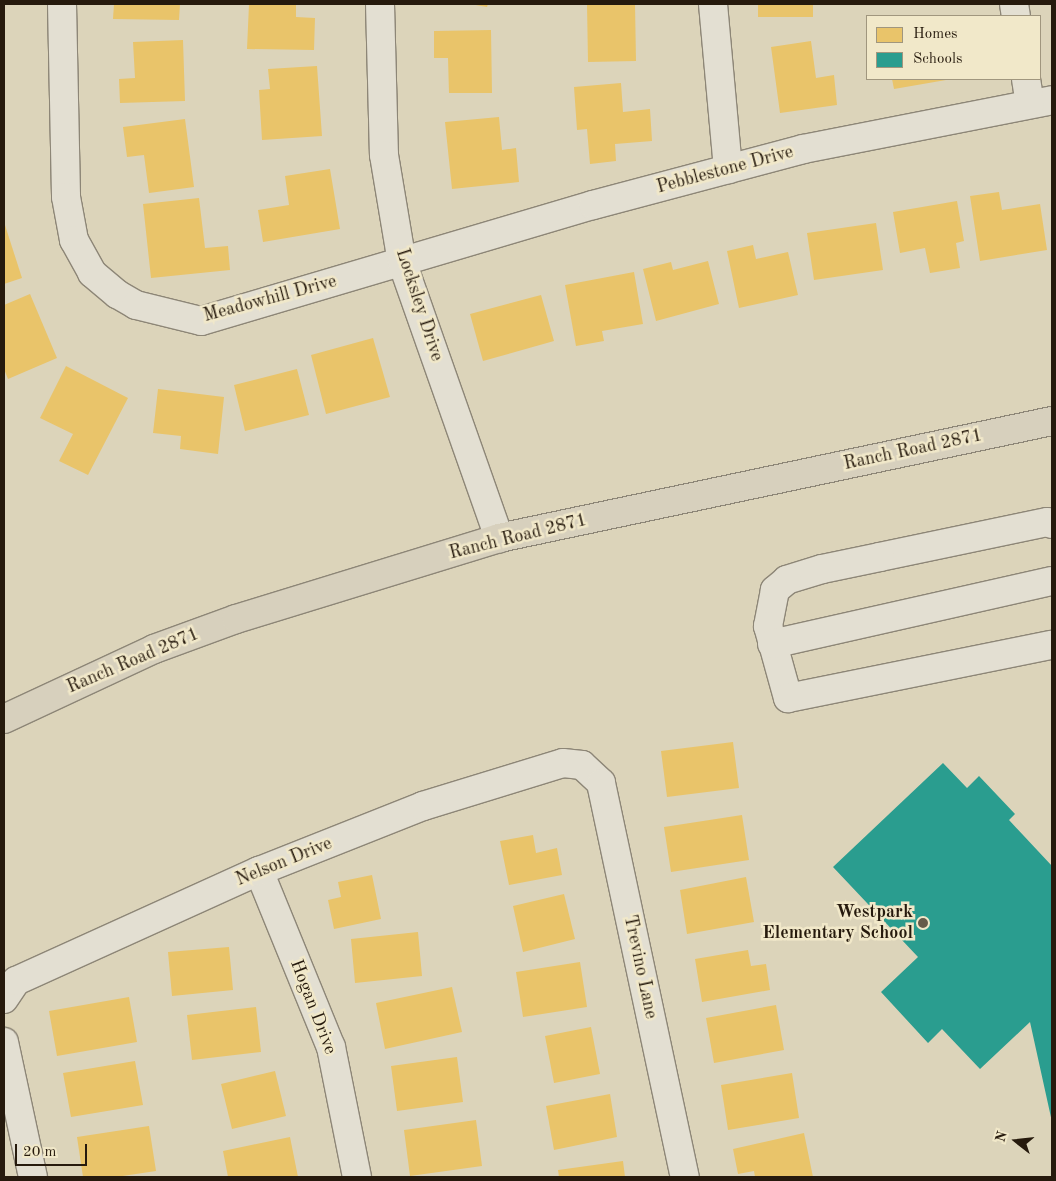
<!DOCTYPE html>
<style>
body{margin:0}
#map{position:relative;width:1056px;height:1181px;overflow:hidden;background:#dcd4ba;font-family:"Old Standard TT",serif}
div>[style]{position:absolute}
.homes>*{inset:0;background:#e9c46a}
.schools>*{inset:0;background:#2a9d8f}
.roads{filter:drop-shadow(1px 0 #8d8677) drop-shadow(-1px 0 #8d8677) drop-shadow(0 1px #8d8677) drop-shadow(0 -1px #8d8677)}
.minor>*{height:28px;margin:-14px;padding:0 14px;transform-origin:14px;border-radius:14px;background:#e3dfd2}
.major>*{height:28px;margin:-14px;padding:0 14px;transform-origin:14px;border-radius:14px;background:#d7d0bd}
.dots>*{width:14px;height:14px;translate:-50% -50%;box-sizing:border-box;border:2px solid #f1e8c9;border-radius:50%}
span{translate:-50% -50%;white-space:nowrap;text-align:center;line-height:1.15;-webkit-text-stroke:5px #f1e8c9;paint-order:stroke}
.street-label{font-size:18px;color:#261a0d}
.poi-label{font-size:18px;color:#261a0d;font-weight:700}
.right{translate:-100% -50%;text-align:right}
.frame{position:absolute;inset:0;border:5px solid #261a0d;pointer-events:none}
.legend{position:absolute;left:866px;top:15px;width:175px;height:65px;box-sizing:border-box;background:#f1e8c9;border:1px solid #a0967e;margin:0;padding:6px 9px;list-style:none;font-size:15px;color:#261a0d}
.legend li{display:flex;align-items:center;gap:10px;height:25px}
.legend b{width:25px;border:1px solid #a0967e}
.north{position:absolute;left:991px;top:1116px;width:50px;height:50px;-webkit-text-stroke:4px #f1e8c9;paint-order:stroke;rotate:286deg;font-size:14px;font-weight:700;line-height:20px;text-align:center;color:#261a0d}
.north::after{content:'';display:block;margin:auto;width:18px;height:22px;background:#261a0d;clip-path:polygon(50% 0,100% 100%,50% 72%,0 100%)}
.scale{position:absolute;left:15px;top:1144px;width:72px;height:22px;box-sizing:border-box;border:2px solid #261a0d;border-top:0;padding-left:6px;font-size:15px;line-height:18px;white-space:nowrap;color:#261a0d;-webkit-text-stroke:4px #f1e8c9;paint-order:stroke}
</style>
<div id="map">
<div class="homes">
<i style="clip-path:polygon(114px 4px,180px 4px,179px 20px,113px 19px)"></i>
<i style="clip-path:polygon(249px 4px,296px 4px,296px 17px,315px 18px,314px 50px,247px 49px)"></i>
<i style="clip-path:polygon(470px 4px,488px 4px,487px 7px)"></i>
<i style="clip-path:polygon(587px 4px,635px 4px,636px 61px,588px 62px)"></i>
<i style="clip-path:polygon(758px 4px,813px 4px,813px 17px,758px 17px)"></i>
<i style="clip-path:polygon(491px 30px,492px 93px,449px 93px,448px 58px,434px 58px,434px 31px)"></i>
<i style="clip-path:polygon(183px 40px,185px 101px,120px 103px,119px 79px,135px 78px,133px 42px)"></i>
<i style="clip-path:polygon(811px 41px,816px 78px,834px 75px,837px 105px,780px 113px,771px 47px)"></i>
<i style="clip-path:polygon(317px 66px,322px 136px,262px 140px,259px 90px,270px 89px,268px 69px)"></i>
<i style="clip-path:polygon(892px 79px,946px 79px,946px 80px,894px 89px)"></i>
<i style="clip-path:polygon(621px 83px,623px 112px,650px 109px,652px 141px,615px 144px,616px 161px,590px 164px,587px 129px,577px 130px,574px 87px)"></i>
<i style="clip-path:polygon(499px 117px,502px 150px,516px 148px,519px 182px,452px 189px,445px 122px)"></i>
<i style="clip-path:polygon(185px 119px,194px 187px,149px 193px,144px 155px,127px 157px,123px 127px)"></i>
<i style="clip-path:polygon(330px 169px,340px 229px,263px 242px,258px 210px,289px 205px,285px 176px)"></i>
<i style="clip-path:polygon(999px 192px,1002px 210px,1040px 204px,1047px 250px,980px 261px,970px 196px)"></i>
<i style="clip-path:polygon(199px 198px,205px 248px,228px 246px,230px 270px,151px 278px,143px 204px)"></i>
<i style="clip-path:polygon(957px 201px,964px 241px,956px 243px,960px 268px,930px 273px,925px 248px,900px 253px,893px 212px)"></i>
<i style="clip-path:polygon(4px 222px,22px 278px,4px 284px)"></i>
<i style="clip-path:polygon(876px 223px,883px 270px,814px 280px,807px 233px)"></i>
<i style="clip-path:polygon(753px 245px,756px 259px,788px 252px,798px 295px,739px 308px,727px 251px)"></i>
<i style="clip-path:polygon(708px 261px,719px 304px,656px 321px,643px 269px,671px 262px,673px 270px)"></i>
<i style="clip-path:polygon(634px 272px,643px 324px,602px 331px,604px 341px,576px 346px,565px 285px)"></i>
<i style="clip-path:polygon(30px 294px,57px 358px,8px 379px,4px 369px,4px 305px)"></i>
<i style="clip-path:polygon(541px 295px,554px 341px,483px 361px,470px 314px)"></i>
<i style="clip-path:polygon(373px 338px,390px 397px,326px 414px,311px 355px)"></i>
<i style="clip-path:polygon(66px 366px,128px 398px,88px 475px,59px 461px,73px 434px,40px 418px)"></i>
<i style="clip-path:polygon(297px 369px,309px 415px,245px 431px,234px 385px)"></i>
<i style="clip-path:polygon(158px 389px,224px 397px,218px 454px,180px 449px,181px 436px,153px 433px)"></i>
<i style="clip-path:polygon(733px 742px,739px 788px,667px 797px,661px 751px)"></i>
<i style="clip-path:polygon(742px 815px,749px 860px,671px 872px,664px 827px)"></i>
<i style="clip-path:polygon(533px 835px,536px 853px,557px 848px,562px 875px,509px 885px,500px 841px)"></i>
<i style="clip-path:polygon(372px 875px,381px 919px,334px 929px,328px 900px,341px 897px,338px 882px)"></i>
<i style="clip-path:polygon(746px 877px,754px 922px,687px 934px,680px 890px)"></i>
<i style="clip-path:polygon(564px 894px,575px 939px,523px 952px,513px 906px)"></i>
<i style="clip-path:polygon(418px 932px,422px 976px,355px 983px,351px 939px)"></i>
<i style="clip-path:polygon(229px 947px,233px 990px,172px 996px,168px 952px)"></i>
<i style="clip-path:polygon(748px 950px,751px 966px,766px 964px,770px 990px,702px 1002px,695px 959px)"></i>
<i style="clip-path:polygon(580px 962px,587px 1007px,523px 1017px,516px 972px)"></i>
<i style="clip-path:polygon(452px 987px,462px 1032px,385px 1049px,376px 1003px)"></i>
<i style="clip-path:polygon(129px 997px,137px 1042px,57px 1056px,49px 1011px)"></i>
<i style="clip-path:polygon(776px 1005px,784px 1050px,714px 1063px,706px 1018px)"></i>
<i style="clip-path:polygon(256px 1007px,261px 1052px,192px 1060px,187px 1015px)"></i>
<i style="clip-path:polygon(591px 1027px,600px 1074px,554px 1083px,545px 1036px)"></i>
<i style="clip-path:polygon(457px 1057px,463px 1102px,397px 1111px,391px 1066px)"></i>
<i style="clip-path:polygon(135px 1061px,143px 1105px,71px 1117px,63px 1073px)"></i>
<i style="clip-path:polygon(275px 1071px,286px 1116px,232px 1129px,221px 1084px)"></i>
<i style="clip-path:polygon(792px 1073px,799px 1118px,728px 1130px,721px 1085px)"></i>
<i style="clip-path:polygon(610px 1094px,617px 1137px,554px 1150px,546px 1106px)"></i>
<i style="clip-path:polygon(476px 1120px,482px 1166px,410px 1176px,404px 1130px)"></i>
<i style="clip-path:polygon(149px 1126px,156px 1171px,116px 1177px,83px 1177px,77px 1137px)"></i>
<i style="clip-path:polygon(804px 1133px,813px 1177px,755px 1177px,754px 1171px,738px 1174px,733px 1149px)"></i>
<i style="clip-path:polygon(290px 1137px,298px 1177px,228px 1177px,223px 1151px)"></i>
<i style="clip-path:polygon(623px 1161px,625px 1177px,559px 1177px,558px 1170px)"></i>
</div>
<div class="schools">
<i style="clip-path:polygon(943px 763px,967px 788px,979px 776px,1015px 814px,1009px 820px,1052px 866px,1052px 1122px,1030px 1022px,980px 1069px,942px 1029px,928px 1043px,881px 992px,918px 957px,833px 867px)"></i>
</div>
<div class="roads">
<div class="minor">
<i style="left:62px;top:4px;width:193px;rotate:88.8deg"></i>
<i style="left:66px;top:197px;width:44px;rotate:79.5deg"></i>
<i style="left:74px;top:240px;width:38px;rotate:61deg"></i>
<i style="left:92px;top:273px;width:33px;rotate:40deg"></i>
<i style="left:117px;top:294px;width:22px;rotate:30deg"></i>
<i style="left:136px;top:305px;width:67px;rotate:13.8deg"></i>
<i style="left:201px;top:321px;width:409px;rotate:-16.5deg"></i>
<i style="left:593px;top:205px;width:217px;rotate:-14.9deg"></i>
<i style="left:803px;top:149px;width:254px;rotate:-11.1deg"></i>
<i style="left:380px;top:4px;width:151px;rotate:88.5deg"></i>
<i style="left:384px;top:155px;width:109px;rotate:80.5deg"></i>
<i style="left:402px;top:262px;width:293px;rotate:70.6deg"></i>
<i style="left:713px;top:4px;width:166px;rotate:84.8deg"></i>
<i style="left:1014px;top:4px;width:12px;rotate:81deg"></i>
<i style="left:1026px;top:79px;width:25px;rotate:81deg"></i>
<i style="left:1052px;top:524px;width:5px;rotate:-158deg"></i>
<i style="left:1047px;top:522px;width:171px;rotate:168.2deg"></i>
<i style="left:880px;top:557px;width:59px;rotate:168.3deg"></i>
<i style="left:822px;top:569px;width:37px;rotate:163deg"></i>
<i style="left:787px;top:580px;width:16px;rotate:140deg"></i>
<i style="left:775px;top:590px;width:37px;rotate:101deg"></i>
<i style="left:768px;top:626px;width:75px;rotate:74.5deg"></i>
<i style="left:788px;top:698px;width:269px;rotate:-11.4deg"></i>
<i style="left:772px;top:644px;width:287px;rotate:-12.7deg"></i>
<i style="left:259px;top:871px;width:190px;rotate:67.8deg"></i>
<i style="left:331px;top:1047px;width:133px;rotate:78.7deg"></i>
<i style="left:4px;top:999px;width:22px;rotate:-56deg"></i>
<i style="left:16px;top:981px;width:267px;rotate:-24.4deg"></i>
<i style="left:259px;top:871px;width:176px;rotate:-21.6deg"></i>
<i style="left:423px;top:806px;width:146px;rotate:-17.1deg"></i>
<i style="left:563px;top:763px;width:19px;rotate:6deg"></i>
<i style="left:582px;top:765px;width:26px;rotate:43deg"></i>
<i style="left:601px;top:783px;width:403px;rotate:78deg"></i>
<i style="left:4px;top:1042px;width:138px;rotate:77.9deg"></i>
</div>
<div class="major">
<i style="left:4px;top:719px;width:166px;rotate:-25deg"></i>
<i style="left:154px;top:649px;width:87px;rotate:-20.1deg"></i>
<i style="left:236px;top:619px;width:275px;rotate:-17.1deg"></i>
<i style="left:499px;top:538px;width:565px;rotate:-11.95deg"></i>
</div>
</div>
<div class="dots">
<i style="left:923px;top:923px;background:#665b4a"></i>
</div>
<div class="street-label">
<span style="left:725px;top:170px;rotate:-15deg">Pebblestone Drive</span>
<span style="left:270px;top:299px;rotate:-15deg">Meadowhill Drive</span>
<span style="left:419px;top:305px;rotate:72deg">Locksley Drive</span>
<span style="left:913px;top:450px;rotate:-12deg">Ranch Road 2871</span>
<span style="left:518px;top:537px;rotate:-14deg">Ranch Road 2871</span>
<span style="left:133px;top:661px;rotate:-23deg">Ranch Road 2871</span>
<span style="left:284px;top:862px;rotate:-22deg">Nelson Drive</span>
<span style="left:640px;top:967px;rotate:78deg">Trevino Lane</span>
<span style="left:313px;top:1007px;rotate:69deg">Hogan Drive</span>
</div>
<div class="poi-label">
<span class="right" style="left:913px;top:923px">Westpark<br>Elementary School</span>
</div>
<div class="frame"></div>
<ul class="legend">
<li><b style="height:14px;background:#e9c46a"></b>Homes</li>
<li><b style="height:14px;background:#2a9d8f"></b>Schools</li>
</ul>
<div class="north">N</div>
<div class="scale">20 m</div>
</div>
